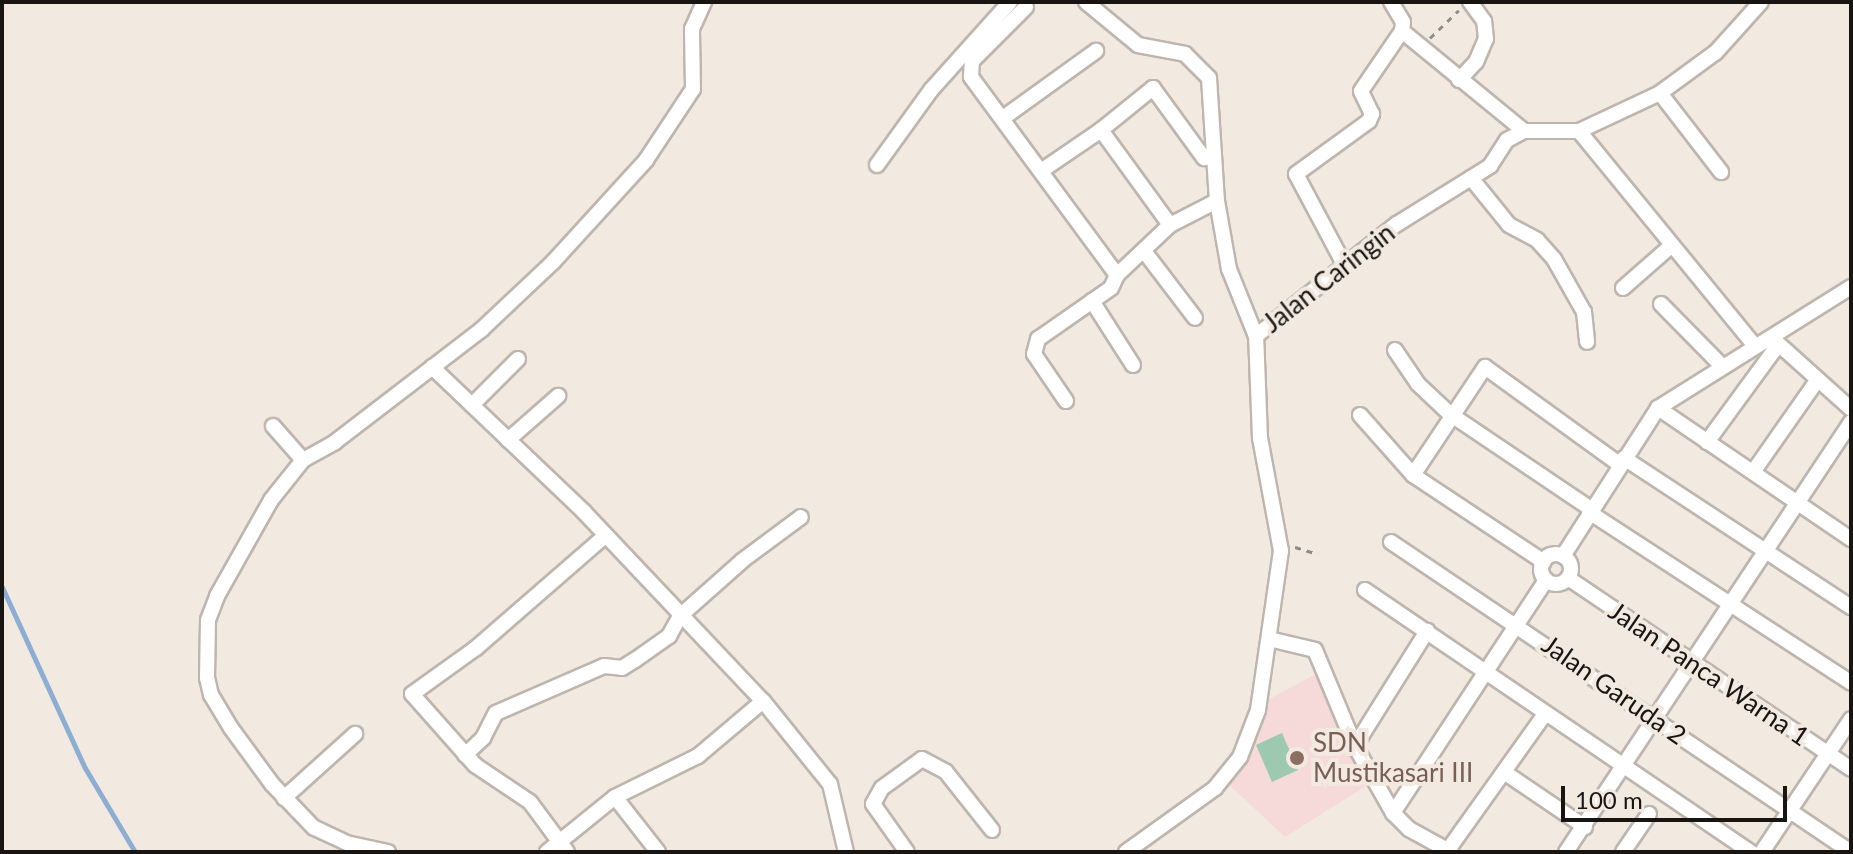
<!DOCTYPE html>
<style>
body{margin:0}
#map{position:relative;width:1853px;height:854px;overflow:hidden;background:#f2e9e1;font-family:Lato,sans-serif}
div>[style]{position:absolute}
.education>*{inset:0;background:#f5dad9}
.green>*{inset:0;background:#9cc9af}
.stream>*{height:5px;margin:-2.5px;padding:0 2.5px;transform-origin:2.5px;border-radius:2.5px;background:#8daed2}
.path>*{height:3px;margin-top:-1.5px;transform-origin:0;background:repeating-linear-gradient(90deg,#918b86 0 6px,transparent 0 12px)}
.roads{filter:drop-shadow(2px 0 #beb6ae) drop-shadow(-2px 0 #beb6ae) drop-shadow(0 2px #beb6ae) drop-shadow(0 -2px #beb6ae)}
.minor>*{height:14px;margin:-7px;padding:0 7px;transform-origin:7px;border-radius:7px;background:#fff}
.minor>.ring{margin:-7px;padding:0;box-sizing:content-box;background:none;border:14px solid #fff;border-radius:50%}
.dots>*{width:22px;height:22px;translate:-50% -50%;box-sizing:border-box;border:4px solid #f2e9e1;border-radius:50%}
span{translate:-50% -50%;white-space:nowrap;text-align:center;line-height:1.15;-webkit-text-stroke:8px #f2e9e1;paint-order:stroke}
.street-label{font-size:26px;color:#171412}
.education-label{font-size:26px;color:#785e54}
.left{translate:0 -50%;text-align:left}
.frame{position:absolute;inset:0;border:4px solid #171412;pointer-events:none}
.scale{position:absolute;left:1561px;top:786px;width:226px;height:36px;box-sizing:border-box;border:4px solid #171412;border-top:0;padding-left:10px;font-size:24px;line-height:28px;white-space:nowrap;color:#171412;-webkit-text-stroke:6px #f2e9e1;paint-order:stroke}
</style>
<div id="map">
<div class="education">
<i style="clip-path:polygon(1316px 674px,1346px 750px,1362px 765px,1369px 784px,1285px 837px,1225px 781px,1264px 702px)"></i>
</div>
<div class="green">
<i style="clip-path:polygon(1282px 733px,1298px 770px,1272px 782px,1256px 745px)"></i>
</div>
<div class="stream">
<i style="left:2px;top:587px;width:199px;rotate:65.4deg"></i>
<i style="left:85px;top:768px;width:98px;rotate:59.2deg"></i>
</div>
<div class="path">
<i style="left:1430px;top:38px;width:40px;rotate:-44deg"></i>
<i style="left:1295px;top:547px;width:24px;rotate:17deg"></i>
</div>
<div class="roads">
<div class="minor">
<i style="left:1086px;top:2px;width:67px;rotate:39.6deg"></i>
<i style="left:1138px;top:45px;width:48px;rotate:10.8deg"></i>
<i style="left:1185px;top:54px;width:34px;rotate:45deg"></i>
<i style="left:1209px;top:78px;width:123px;rotate:86.3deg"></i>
<i style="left:1217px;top:201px;width:69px;rotate:80deg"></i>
<i style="left:1229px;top:269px;width:72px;rotate:68.1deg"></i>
<i style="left:1391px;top:2px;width:23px;rotate:59deg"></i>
<i style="left:1403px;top:22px;width:9px;rotate:96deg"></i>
<i style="left:1402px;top:31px;width:158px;rotate:39.3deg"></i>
<i style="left:1026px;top:7px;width:76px;rotate:135deg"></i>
<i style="left:972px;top:61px;width:16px;rotate:94deg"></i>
<i style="left:971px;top:77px;width:246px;rotate:53.6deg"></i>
<i style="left:1459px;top:80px;width:25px;rotate:-47deg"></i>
<i style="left:1476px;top:62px;width:25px;rotate:-67deg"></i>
<i style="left:1486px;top:39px;width:18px;rotate:-96deg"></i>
<i style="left:1484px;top:21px;width:24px;rotate:-126deg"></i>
<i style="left:1660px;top:93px;width:100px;rotate:52.3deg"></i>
<i style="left:1003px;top:118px;width:115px;rotate:-35.8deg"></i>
<i style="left:1101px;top:130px;width:67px;rotate:-38.9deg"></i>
<i style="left:1153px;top:88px;width:87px;rotate:53.9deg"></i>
<i style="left:1579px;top:131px;width:278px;rotate:50.7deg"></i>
<i style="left:877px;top:165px;width:92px;rotate:-54.2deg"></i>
<i style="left:931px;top:90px;width:118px;rotate:-48.1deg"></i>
<i style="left:1041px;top:171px;width:73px;rotate:-34.3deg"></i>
<i style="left:1101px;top:130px;width:117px;rotate:54deg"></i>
<i style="left:1471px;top:178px;width:60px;rotate:51deg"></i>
<i style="left:1509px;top:225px;width:32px;rotate:28deg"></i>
<i style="left:1537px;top:240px;width:25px;rotate:48deg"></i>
<i style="left:1554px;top:259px;width:61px;rotate:60.5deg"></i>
<i style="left:1584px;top:312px;width:30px;rotate:84deg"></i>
<i style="left:1144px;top:251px;width:84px;rotate:52.7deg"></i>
<i style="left:1345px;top:266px;width:104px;rotate:-118deg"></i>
<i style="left:1296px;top:174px;width:90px;rotate:-36deg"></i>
<i style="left:1369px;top:121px;width:8px;rotate:-67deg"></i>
<i style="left:1372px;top:114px;width:25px;rotate:-116deg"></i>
<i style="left:1361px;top:91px;width:73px;rotate:-55.7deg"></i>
<i style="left:1623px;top:288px;width:64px;rotate:-41.2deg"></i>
<i style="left:1092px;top:301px;width:76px;rotate:57.4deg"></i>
<i style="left:1661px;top:304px;width:88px;rotate:45.5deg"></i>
<i style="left:1773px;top:339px;width:105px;rotate:41.9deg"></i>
<i style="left:1395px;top:350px;width:41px;rotate:55.9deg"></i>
<i style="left:1418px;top:384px;width:44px;rotate:43.2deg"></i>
<i style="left:1450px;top:414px;width:170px;rotate:34deg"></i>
<i style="left:432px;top:367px;width:210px;rotate:43.6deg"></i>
<i style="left:584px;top:512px;width:260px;rotate:46.6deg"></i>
<i style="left:763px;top:701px;width:107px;rotate:51.1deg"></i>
<i style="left:830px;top:784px;width:70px;rotate:76.8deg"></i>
<i style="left:1066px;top:401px;width:57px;rotate:-124.2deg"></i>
<i style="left:1034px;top:354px;width:16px;rotate:-75deg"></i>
<i style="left:1038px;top:339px;width:89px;rotate:-34.9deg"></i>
<i style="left:1111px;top:288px;width:14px;rotate:-65deg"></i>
<i style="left:1117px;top:275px;width:73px;rotate:-43.3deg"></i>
<i style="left:1170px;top:225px;width:53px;rotate:-27.1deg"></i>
<i style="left:472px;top:405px;width:65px;rotate:-45deg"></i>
<i style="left:1658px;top:408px;width:233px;rotate:34.2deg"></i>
<i style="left:1360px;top:415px;width:80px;rotate:48.5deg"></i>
<i style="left:1413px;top:475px;width:157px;rotate:33.6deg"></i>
<i style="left:273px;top:426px;width:45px;rotate:48.6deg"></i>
<i style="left:508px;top:440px;width:67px;rotate:-41.3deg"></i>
<i style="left:1707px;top:442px;width:120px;rotate:-53.8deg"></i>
<i style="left:1624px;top:458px;width:272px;rotate:33.3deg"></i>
<i style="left:1753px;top:472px;width:113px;rotate:-55deg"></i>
<i style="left:1413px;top:475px;width:130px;rotate:-56.3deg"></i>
<i style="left:1485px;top:367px;width:165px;rotate:35.9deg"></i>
<i style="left:1589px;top:512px;width:313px;rotate:33.1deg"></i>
<i style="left:1391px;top:542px;width:555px;rotate:33.98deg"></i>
<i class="ring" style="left:1541px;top:554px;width:16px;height:16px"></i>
<i style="left:1563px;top:556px;width:176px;rotate:-57.3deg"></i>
<i style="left:1658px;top:408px;width:228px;rotate:-32.1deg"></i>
<i style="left:1568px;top:578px;width:341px;rotate:34deg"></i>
<i style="left:1365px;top:590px;width:467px;rotate:34.2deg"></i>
<i style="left:1269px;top:639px;width:47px;rotate:13.4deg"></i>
<i style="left:1315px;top:650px;width:104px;rotate:67.4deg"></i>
<i style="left:1355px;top:746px;width:77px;rotate:60.4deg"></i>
<i style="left:1393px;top:813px;width:23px;rotate:45deg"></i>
<i style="left:1409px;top:829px;width:48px;rotate:28.7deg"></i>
<i style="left:1355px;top:746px;width:136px;rotate:-57.9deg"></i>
<i style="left:465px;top:755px;width:25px;rotate:-43deg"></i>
<i style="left:483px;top:738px;width:28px;rotate:-63deg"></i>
<i style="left:496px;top:713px;width:118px;rotate:-23.5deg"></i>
<i style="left:604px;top:666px;width:18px;rotate:6deg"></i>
<i style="left:622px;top:668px;width:15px;rotate:-32deg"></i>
<i style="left:635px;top:660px;width:42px;rotate:-35.2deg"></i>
<i style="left:669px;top:636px;width:23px;rotate:-61deg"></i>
<i style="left:680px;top:616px;width:84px;rotate:-41.6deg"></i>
<i style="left:743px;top:560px;width:72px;rotate:-36.6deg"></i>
<i style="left:1504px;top:772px;width:98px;rotate:34.2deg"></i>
<i style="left:615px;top:797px;width:70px;rotate:52deg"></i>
<i style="left:284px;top:798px;width:96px;rotate:-42deg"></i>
<i style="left:1393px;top:813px;width:279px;rotate:-56.7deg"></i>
<i style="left:1448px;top:850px;width:167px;rotate:-54.5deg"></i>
<i style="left:388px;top:852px;width:40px;rotate:-168deg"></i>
<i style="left:349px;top:844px;width:38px;rotate:-155deg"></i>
<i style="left:314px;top:828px;width:61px;rotate:-133.7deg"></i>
<i style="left:272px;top:784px;width:69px;rotate:-126.2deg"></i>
<i style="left:231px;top:728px;width:39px;rotate:-121deg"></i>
<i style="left:211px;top:695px;width:17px;rotate:-103deg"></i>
<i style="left:207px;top:678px;width:58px;rotate:-89deg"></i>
<i style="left:208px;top:620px;width:26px;rotate:-69deg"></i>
<i style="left:217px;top:596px;width:110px;rotate:-60.6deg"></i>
<i style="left:271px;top:500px;width:51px;rotate:-51.3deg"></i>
<i style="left:303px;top:460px;width:37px;rotate:-29deg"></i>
<i style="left:335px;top:442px;width:185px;rotate:-37.5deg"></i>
<i style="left:482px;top:329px;width:98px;rotate:-43.3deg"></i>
<i style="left:553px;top:262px;width:138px;rotate:-47.6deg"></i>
<i style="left:646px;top:160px;width:85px;rotate:-56.5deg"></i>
<i style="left:693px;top:89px;width:60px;rotate:-91deg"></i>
<i style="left:692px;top:29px;width:30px;rotate:-66deg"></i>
<i style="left:547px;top:852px;width:87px;rotate:-39deg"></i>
<i style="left:615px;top:797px;width:93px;rotate:-26.3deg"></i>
<i style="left:698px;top:756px;width:85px;rotate:-40.2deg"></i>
<i style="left:567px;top:852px;width:62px;rotate:-126.5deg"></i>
<i style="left:530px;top:802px;width:66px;rotate:-146.1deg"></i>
<i style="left:475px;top:765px;width:95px;rotate:-131.6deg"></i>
<i style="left:412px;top:694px;width:79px;rotate:-35.7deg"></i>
<i style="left:476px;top:648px;width:171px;rotate:-41deg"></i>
<i style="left:907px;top:852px;width:59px;rotate:-125.3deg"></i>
<i style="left:873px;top:804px;width:18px;rotate:-61deg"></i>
<i style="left:882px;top:788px;width:49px;rotate:-35.9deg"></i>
<i style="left:922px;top:759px;width:27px;rotate:28deg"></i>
<i style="left:946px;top:772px;width:74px;rotate:51.6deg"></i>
<i style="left:1126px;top:852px;width:110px;rotate:-35.7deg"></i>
<i style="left:1215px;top:788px;width:40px;rotate:-51deg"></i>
<i style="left:1240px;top:757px;width:50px;rotate:-69deg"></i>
<i style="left:1258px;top:710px;width:161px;rotate:-81.8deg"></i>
<i style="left:1281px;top:551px;width:115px;rotate:-100.5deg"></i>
<i style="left:1260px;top:438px;width:102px;rotate:-92.2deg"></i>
<i style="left:1256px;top:336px;width:180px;rotate:-38.5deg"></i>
<i style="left:1397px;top:224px;width:110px;rotate:-31.9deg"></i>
<i style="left:1490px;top:166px;width:31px;rotate:-57deg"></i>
<i style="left:1507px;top:140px;width:19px;rotate:-28deg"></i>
<i style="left:1524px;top:131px;width:55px"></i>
<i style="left:1579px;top:131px;width:89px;rotate:-25.1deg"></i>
<i style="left:1660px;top:93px;width:69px;rotate:-36.2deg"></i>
<i style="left:1716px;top:52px;width:67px;rotate:-48deg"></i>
<i style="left:1566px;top:852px;width:516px;rotate:-56.46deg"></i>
<i style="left:1623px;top:852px;width:46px;rotate:-55.6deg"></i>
<i style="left:1762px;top:852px;width:160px;rotate:-56.2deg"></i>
</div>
</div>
<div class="dots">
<i style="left:1297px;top:758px;background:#8d6e63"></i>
</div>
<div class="street-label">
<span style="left:1329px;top:278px;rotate:-38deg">Jalan Caringin</span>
<span style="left:1709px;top:674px;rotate:34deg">Jalan Panca Warna 1</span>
<span style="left:1614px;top:690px;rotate:35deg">Jalan Garuda 2</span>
</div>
<div class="education-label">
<span class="left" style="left:1313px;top:758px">SDN<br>Mustikasari III</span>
</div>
<div class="frame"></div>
<div class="scale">100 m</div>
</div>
